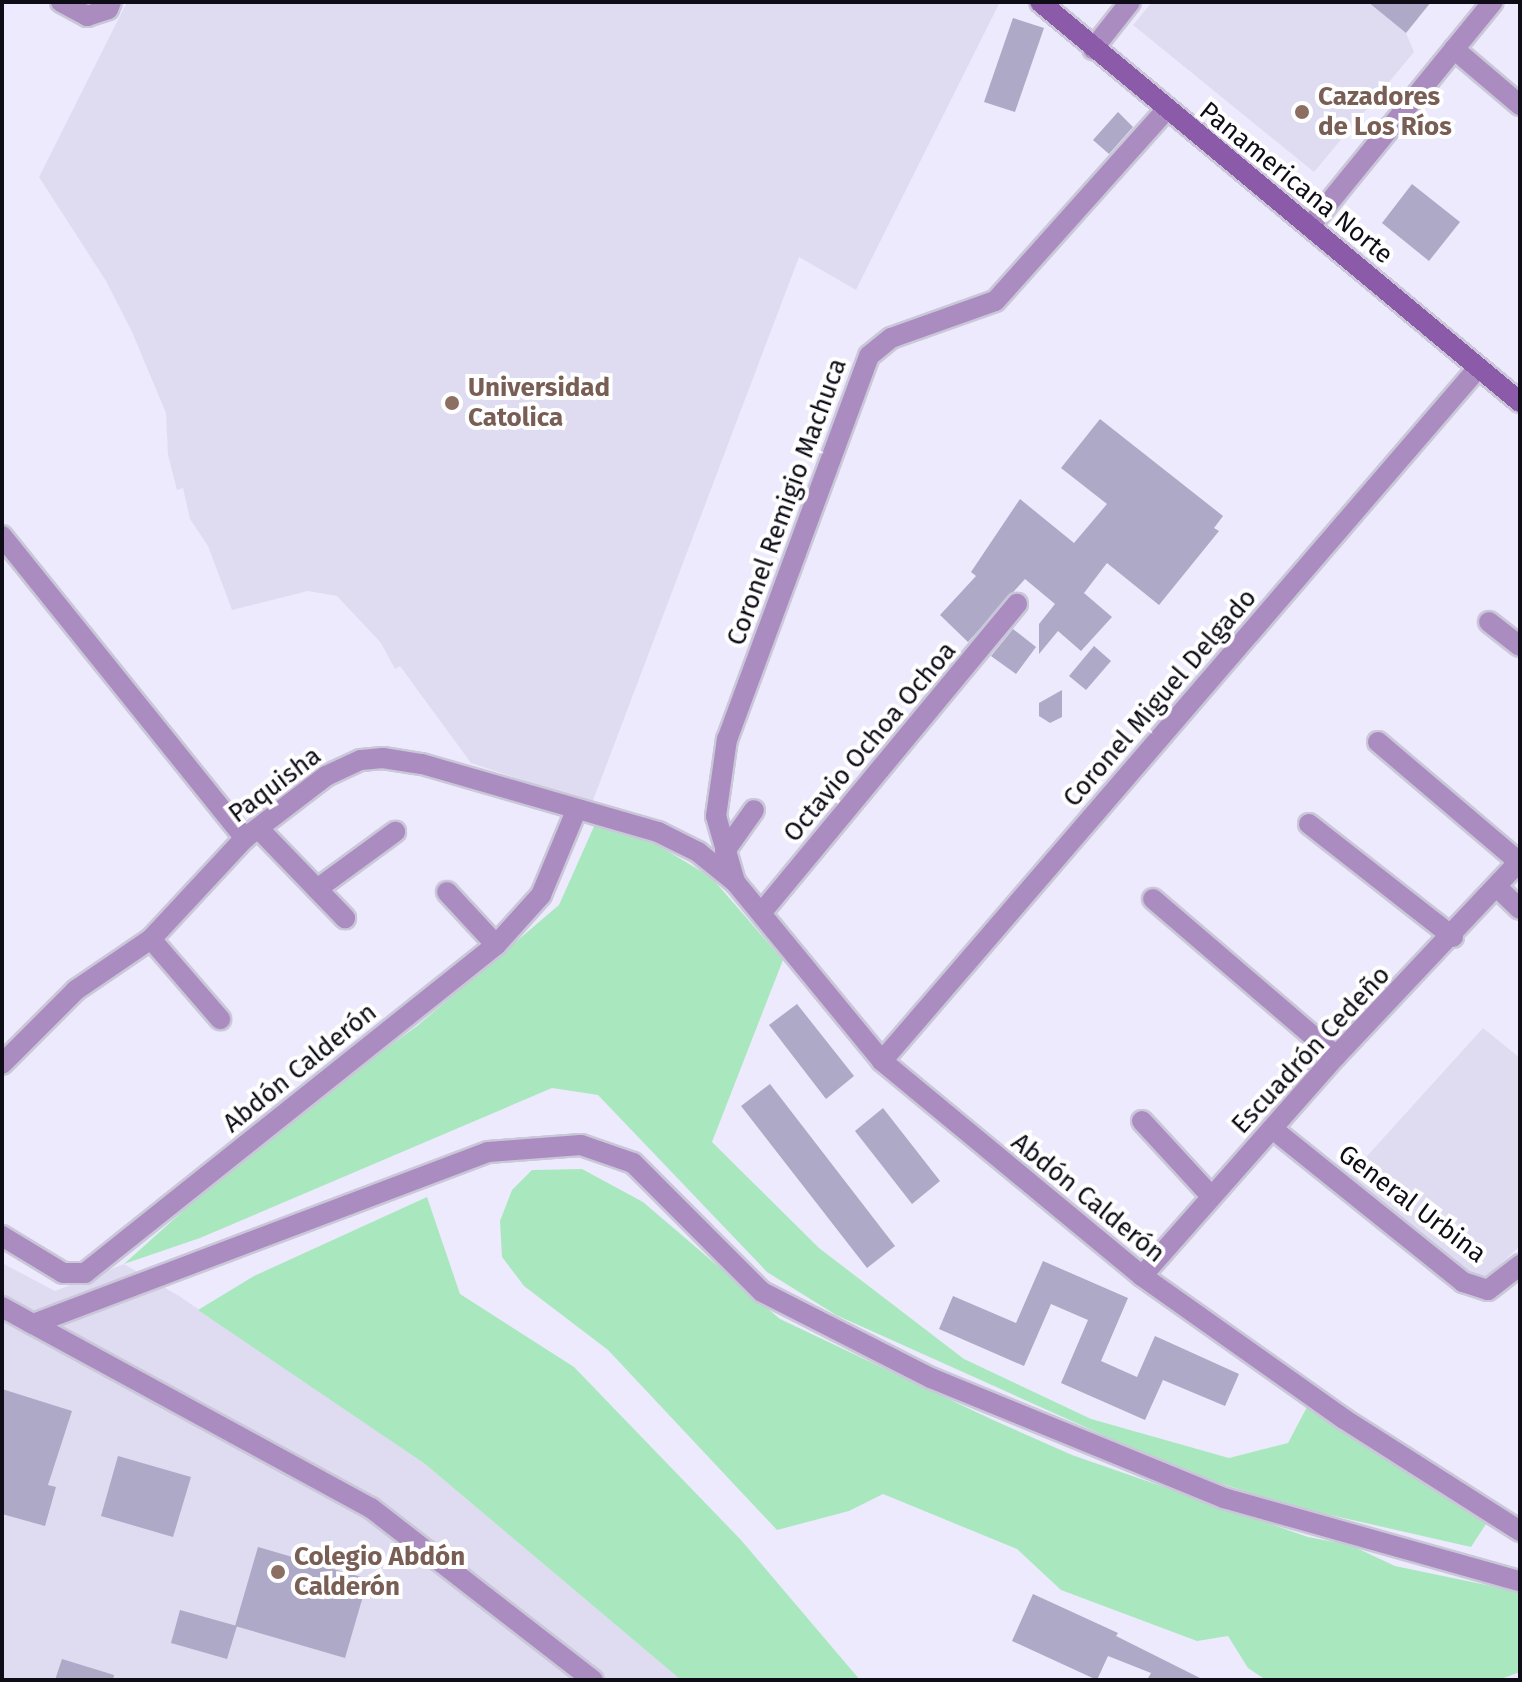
<!DOCTYPE html>
<meta charset="utf-8">
<style>
body{margin:0}
#map{position:relative;width:1522px;height:1682px;overflow:hidden;background:#edeafd;font-family:"Fira Sans",sans-serif}
div>[style]{position:absolute}
.education>*{inset:0;background:#dfdcf2}
.green>*{inset:0;background:#a9e8be}
.building>*{inset:0;background:#ada9c7}
.roads{filter:drop-shadow(2px 0 #c9c7d8) drop-shadow(-2px 0 #c9c7d8) drop-shadow(0 2px #c9c7d8) drop-shadow(0 -2px #c9c7d8)}
.minor>*{height:20px;margin:-10px;padding:0 10px;transform-origin:10px;border-radius:10px;background:#ab8cc1}
.secondary>*{height:20px;margin:-10px;padding:0 10px;transform-origin:10px;border-radius:10px;background:#8b5ba9}
.dots>*{width:22px;height:22px;translate:-50% -50%;box-sizing:border-box;border:4px solid #fff;border-radius:50%}
span{translate:-50% -50%;white-space:nowrap;text-align:center;line-height:1.15;-webkit-text-stroke:8px #fff;paint-order:stroke}
.education-label{font-size:26px;color:#785e54;font-weight:700}
.left{translate:0 -50%;text-align:left}
.street-label{font-size:26px;color:#0e0d17}
.frame{position:absolute;inset:0;border:4px solid #0e0d17;pointer-events:none}
</style>
<div id="map">
<div class="education">
<i style="clip-path:polygon(127px 2px,1000px 2px,856px 290px,799px 257px,592px 803px,471px 763px,400px 666px,395px 669px,381px 643px,337px 596px,308px 591px,232px 610px,208px 546px,190px 519px,183px 488px,177px 490px,168px 455px,166px 413px,132px 332px,106px 281px,39px 177px)"></i>
<i style="clip-path:polygon(1152px 2px,1368px 2px,1406px 33px,1414px 52px,1314px 172px,1133px 25px)"></i>
<i style="clip-path:polygon(1483px 1028px,1520px 1058px,1520px 1246px,1484px 1279px,1472px 1277px,1349px 1176px)"></i>
<i style="clip-path:polygon(2px 1263px,55px 1291px,124px 1264px,179px 1296px,425px 1464px,681px 1680px,2px 1680px)"></i>
</div>
<div class="green">
<i style="clip-path:polygon(596px 822px,644px 837px,711px 877px,783px 960px,712px 1142px,819px 1248px,964px 1359px,1091px 1419px,1229px 1458px,1288px 1443px,1307px 1407px,1486px 1524px,1471px 1547px,1295px 1507px,1185px 1472px,836px 1315px,767px 1272px,598px 1095px,552px 1088px,200px 1238px,124px 1264px,264px 1138px,417px 1026px,559px 905px)"></i>
<i style="clip-path:polygon(582px 1169px,643px 1202px,780px 1319px,993px 1420px,1072px 1455px,1308px 1537px,1350px 1545px,1395px 1566px,1520px 1592px,1520px 1672px,1498px 1680px,1266px 1680px,1248px 1668px,1228px 1636px,1197px 1641px,1061px 1590px,1017px 1549px,883px 1494px,849px 1511px,777px 1530px,608px 1350px,524px 1286px,502px 1257px,500px 1221px,512px 1190px,532px 1170px)"></i>
<i style="clip-path:polygon(427px 1197px,460px 1294px,574px 1367px,741px 1540px,860px 1680px,681px 1680px,425px 1464px,198px 1310px,254px 1276px)"></i>
</div>
<div class="building">
<i style="clip-path:polygon(1368px 2px,1431px 2px,1406px 33px)"></i>
<i style="clip-path:polygon(1013px 18px,1044px 28px,1015px 112px,984px 102px)"></i>
<i style="clip-path:polygon(1118px 112px,1133px 127px,1109px 154px,1093px 140px)"></i>
<i style="clip-path:polygon(1412px 184px,1460px 222px,1429px 261px,1382px 223px)"></i>
<i style="clip-path:polygon(1100px 419px,1223px 516px,1214px 528px,1219px 531px,1159px 605px,1107px 563px,1084px 593px,1112px 617px,1081px 651px,1058px 631px,1039px 654px,1039px 624px,1055px 604px,1025px 579px,968px 642px,940px 615px,976px 576px,971px 572px,1020px 499px,1074px 543px,1107px 504px,1061px 468px)"></i>
<i style="clip-path:polygon(1013px 629px,1036px 647px,1016px 674px,991px 656px)"></i>
<i style="clip-path:polygon(1094px 646px,1111px 661px,1086px 690px,1069px 676px)"></i>
<i style="clip-path:polygon(1062px 690px,1062px 717px,1050px 723px,1039px 716px,1039px 703px)"></i>
<i style="clip-path:polygon(797px 1004px,854px 1076px,826px 1099px,769px 1025px)"></i>
<i style="clip-path:polygon(770px 1084px,895px 1246px,867px 1268px,741px 1106px)"></i>
<i style="clip-path:polygon(883px 1108px,940px 1181px,912px 1204px,855px 1131px)"></i>
<i style="clip-path:polygon(1043px 1261px,1128px 1298px,1101px 1361px,1137px 1377px,1155px 1336px,1239px 1374px,1225px 1406px,1163px 1380px,1145px 1420px,1061px 1383px,1088px 1320px,1051px 1304px,1024px 1366px,939px 1329px,953px 1296px,1016px 1323px)"></i>
<i style="clip-path:polygon(2px 1389px,72px 1411px,48px 1485px,56px 1487px,45px 1526px,2px 1514px)"></i>
<i style="clip-path:polygon(118px 1456px,191px 1477px,173px 1537px,101px 1516px)"></i>
<i style="clip-path:polygon(258px 1547px,368px 1579px,345px 1658px,235px 1626px)"></i>
<i style="clip-path:polygon(1033px 1594px,1118px 1633px,1116px 1636px,1204px 1680px,1147px 1680px,1151px 1673px,1108px 1656px,1097px 1680px,1012px 1641px)"></i>
<i style="clip-path:polygon(180px 1610px,237px 1626px,227px 1659px,171px 1643px)"></i>
<i style="clip-path:polygon(62px 1659px,114px 1675px,113px 1680px,55px 1680px)"></i>
</div>
<div class="roads">
<div class="minor">
<i style="left:61px;top:2px;width:30px;rotate:28deg"></i>
<i style="left:87px;top:16px;width:22px;rotate:-18deg"></i>
<i style="left:108px;top:9px;width:8px;rotate:-67deg"></i>
<i style="left:1093px;top:49px;width:60px;rotate:-51.8deg"></i>
<i style="left:1454px;top:49px;width:87px;rotate:40.3deg"></i>
<i style="left:1166px;top:110px;width:256px;rotate:131.8deg"></i>
<i style="left:995px;top:301px;width:110px;rotate:160.4deg"></i>
<i style="left:891px;top:338px;width:28px;rotate:141deg"></i>
<i style="left:869px;top:356px;width:408px;rotate:110.3deg"></i>
<i style="left:727px;top:739px;width:78px;rotate:98.1deg"></i>
<i style="left:716px;top:816px;width:69px;rotate:73.9deg"></i>
<i style="left:735px;top:882px;width:232px;rotate:50.6deg"></i>
<i style="left:882px;top:1061px;width:337px;rotate:39.6deg"></i>
<i style="left:1142px;top:1276px;width:247px;rotate:35.3deg"></i>
<i style="left:1344px;top:1419px;width:209px;rotate:32.5deg"></i>
<i style="left:1310px;top:226px;width:289px;rotate:-50.8deg"></i>
<i style="left:2px;top:536px;width:388px;rotate:51.2deg"></i>
<i style="left:1489px;top:622px;width:39px;rotate:38deg"></i>
<i style="left:1378px;top:742px;width:185px;rotate:40.4deg"></i>
<i style="left:1309px;top:824px;width:183px;rotate:38.1deg"></i>
<i style="left:259px;top:829px;width:124px;rotate:46deg"></i>
<i style="left:725px;top:851px;width:50px;rotate:-54.7deg"></i>
<i style="left:1498px;top:888px;width:30px;rotate:44deg"></i>
<i style="left:317px;top:889px;width:97px;rotate:-36.2deg"></i>
<i style="left:447px;top:892px;width:72px;rotate:47.2deg"></i>
<i style="left:1153px;top:899px;width:241px;rotate:40.6deg"></i>
<i style="left:762px;top:912px;width:400px;rotate:-50.4deg"></i>
<i style="left:151px;top:939px;width:106px;rotate:49.2deg"></i>
<i style="left:882px;top:1061px;width:914px;rotate:-49.3deg"></i>
<i style="left:2px;top:1064px;width:105px;rotate:-45deg"></i>
<i style="left:76px;top:990px;width:91px;rotate:-34.2deg"></i>
<i style="left:151px;top:939px;width:138px;rotate:-47.1deg"></i>
<i style="left:245px;top:838px;width:102px;rotate:-37.4deg"></i>
<i style="left:326px;top:776px;width:38px;rotate:-25deg"></i>
<i style="left:361px;top:760px;width:22px;rotate:-5deg"></i>
<i style="left:383px;top:758px;width:39px;rotate:9deg"></i>
<i style="left:422px;top:764px;width:246px;rotate:16.1deg"></i>
<i style="left:658px;top:832px;width:45px;rotate:26.6deg"></i>
<i style="left:698px;top:852px;width:48px;rotate:39deg"></i>
<i style="left:1142px;top:1121px;width:102px;rotate:47.4deg"></i>
<i style="left:1274px;top:1130px;width:243px;rotate:38.8deg"></i>
<i style="left:1463px;top:1282px;width:26px;rotate:18deg"></i>
<i style="left:1488px;top:1290px;width:41px;rotate:-38deg"></i>
<i style="left:2px;top:1236px;width:71px;rotate:31.2deg"></i>
<i style="left:63px;top:1273px;width:22px"></i>
<i style="left:85px;top:1273px;width:526px;rotate:-38.59deg"></i>
<i style="left:496px;top:945px;width:67px;rotate:-48deg"></i>
<i style="left:541px;top:895px;width:91px;rotate:-67.4deg"></i>
<i style="left:1142px;top:1276px;width:293px;rotate:-48.6deg"></i>
<i style="left:1336px;top:1056px;width:268px;rotate:-46.7deg"></i>
<i style="left:2px;top:1307px;width:35px;rotate:29deg"></i>
<i style="left:33px;top:1324px;width:486px;rotate:-20.7deg"></i>
<i style="left:488px;top:1152px;width:93px;rotate:-4.3deg"></i>
<i style="left:581px;top:1145px;width:55px;rotate:19.1deg"></i>
<i style="left:633px;top:1163px;width:182px;rotate:45deg"></i>
<i style="left:762px;top:1292px;width:190px;rotate:27deg"></i>
<i style="left:931px;top:1378px;width:317px;rotate:22.3deg"></i>
<i style="left:1224px;top:1498px;width:307px;rotate:15.7deg"></i>
<i style="left:33px;top:1324px;width:385px;rotate:28.6deg"></i>
<i style="left:371px;top:1508px;width:281px;rotate:37.8deg"></i>
</div>
<div class="secondary">
<i style="left:1040px;top:2px;width:625px;rotate:39.81deg"></i>
</div>
</div>
<div class="dots">
<i style="left:1302px;top:112px;background:#8d6e63"></i>
<i style="left:452px;top:403px;background:#8d6e63"></i>
<i style="left:278px;top:1572px;background:#8d6e63"></i>
</div>
<div class="education-label">
<span class="left" style="left:1318px;top:112px">Cazadores<br>de Los Ríos</span>
<span class="left" style="left:468px;top:403px">Universidad<br>Catolica</span>
<span class="left" style="left:294px;top:1572px">Colegio Abdón<br>Calderón</span>
</div>
<div class="street-label">
<span style="left:1296px;top:183px;rotate:39deg">Panamericana Norte</span>
<span style="left:787px;top:502px;rotate:-70deg">Coronel Remigio Machuca</span>
<span style="left:1160px;top:698px;rotate:-49deg">Coronel Miguel Delgado</span>
<span style="left:870px;top:742px;rotate:-50deg">Octavio Ochoa Ochoa</span>
<span style="left:275px;top:785px;rotate:-37deg">Paquisha</span>
<span style="left:1311px;top:1050px;rotate:-47deg">Escuadrón Cedeño</span>
<span style="left:300px;top:1068px;rotate:-39deg">Abdón Calderón</span>
<span style="left:1088px;top:1198px;rotate:39deg">Abdón Calderón</span>
<span style="left:1412px;top:1204px;rotate:37deg">General Urbina</span>
</div>
<div class="frame"></div>
</div>
